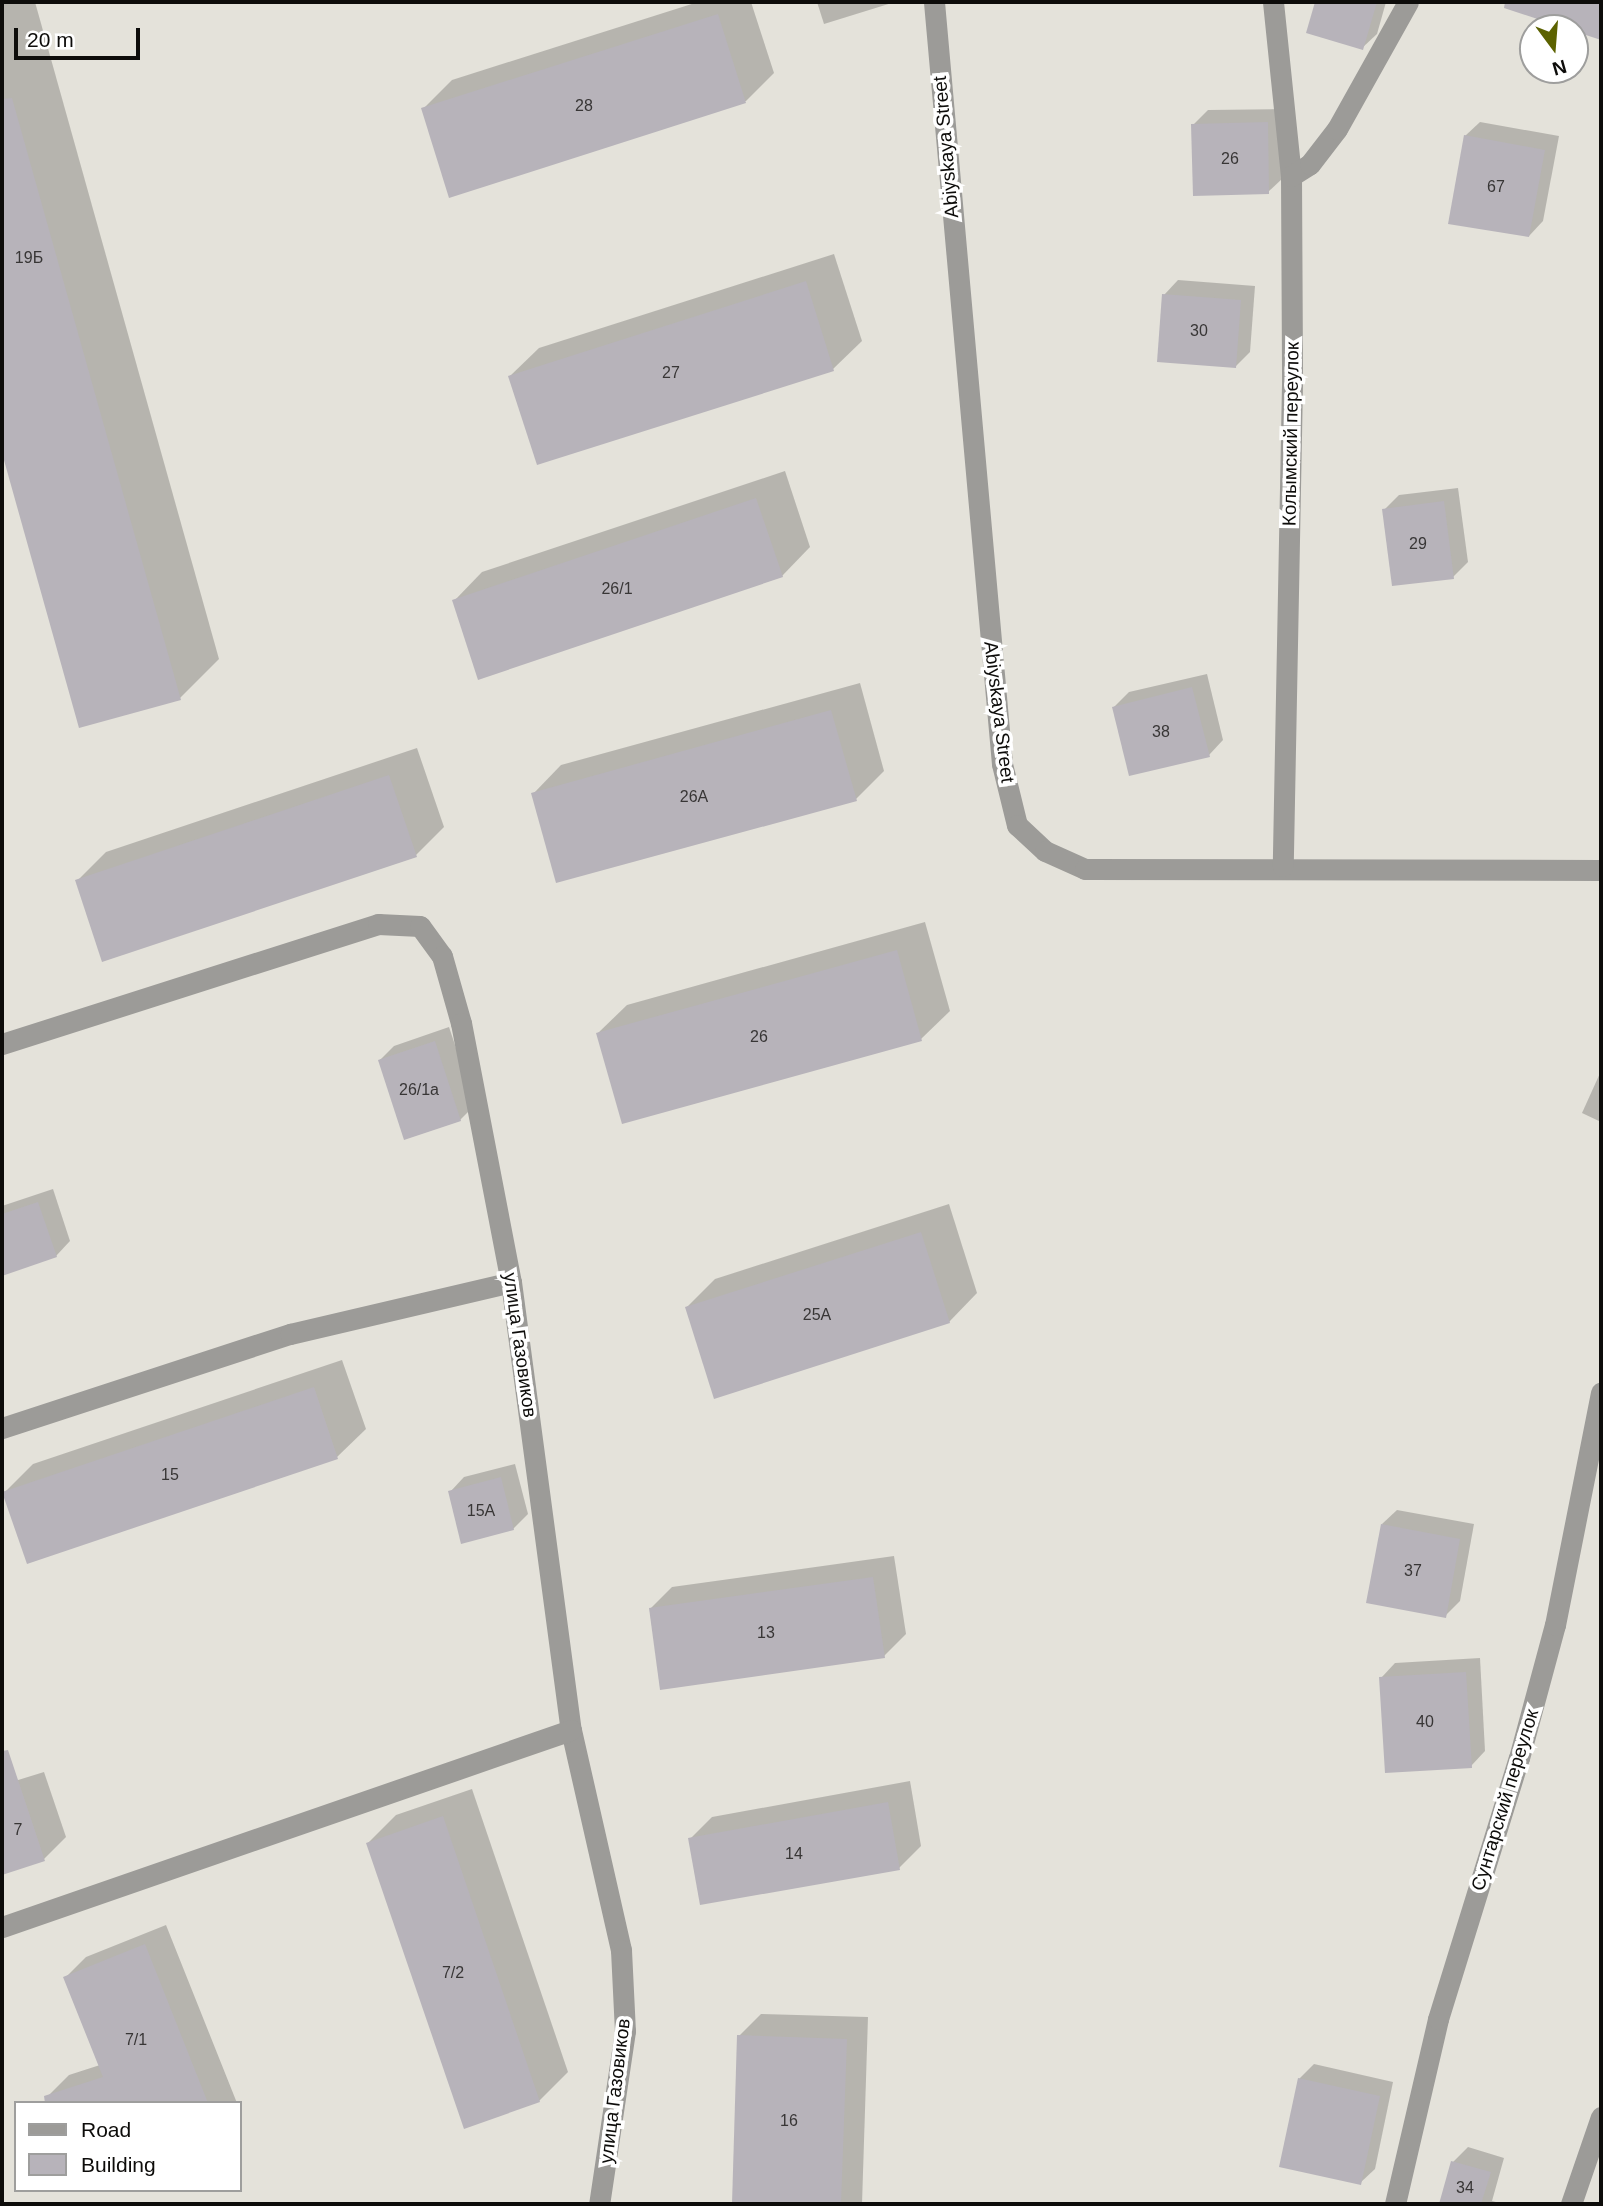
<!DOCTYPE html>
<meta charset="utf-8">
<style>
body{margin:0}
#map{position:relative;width:1603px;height:2206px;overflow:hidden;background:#e4e2da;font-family:Helvetica,sans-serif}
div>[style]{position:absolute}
.shadow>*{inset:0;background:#0003}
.building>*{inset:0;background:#b7b3ba}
.minor>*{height:21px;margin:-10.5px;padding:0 10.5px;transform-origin:10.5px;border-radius:10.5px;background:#9c9b98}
span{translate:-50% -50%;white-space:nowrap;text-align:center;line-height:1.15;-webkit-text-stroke:7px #fff;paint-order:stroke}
.number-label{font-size:16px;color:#383636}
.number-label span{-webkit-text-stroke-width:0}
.street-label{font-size:19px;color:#0d0c0a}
.frame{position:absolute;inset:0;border:4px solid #0d0c0a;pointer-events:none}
.legend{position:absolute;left:14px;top:2101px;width:228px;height:91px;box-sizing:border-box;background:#fff;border:2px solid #9e9e9d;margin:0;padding:9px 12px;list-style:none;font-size:21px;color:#0d0c0a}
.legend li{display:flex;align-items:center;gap:14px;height:35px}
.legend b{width:35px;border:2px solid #9e9e9d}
.north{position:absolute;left:1519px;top:14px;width:70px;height:70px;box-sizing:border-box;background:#fff;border:2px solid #9e9e9d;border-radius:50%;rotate:164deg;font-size:19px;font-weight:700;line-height:28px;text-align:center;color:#0d0c0a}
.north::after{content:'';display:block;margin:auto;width:24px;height:32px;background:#5c6200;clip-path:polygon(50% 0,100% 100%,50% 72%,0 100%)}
.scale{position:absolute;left:14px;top:28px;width:126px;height:32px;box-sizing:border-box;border:4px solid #0d0c0a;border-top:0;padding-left:9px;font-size:21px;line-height:24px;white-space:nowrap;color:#0d0c0a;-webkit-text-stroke:5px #fff;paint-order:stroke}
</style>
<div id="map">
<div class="shadow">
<i style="clip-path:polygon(2px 2px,35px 2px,219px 659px,180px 698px,80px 726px,2px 447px)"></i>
<i style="clip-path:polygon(698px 2px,751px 2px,774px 73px,746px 101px,423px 109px,452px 80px)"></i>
<i style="clip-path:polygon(817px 2px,895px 2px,824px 24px)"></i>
<i style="clip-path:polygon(1317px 2px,1386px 2px,1377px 34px,1362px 48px,1308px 32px)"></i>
<i style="clip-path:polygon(1282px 109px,1283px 178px,1268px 192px,1193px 125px,1208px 110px)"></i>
<i style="clip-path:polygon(1480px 122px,1559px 136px,1543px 221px,1529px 236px,1465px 136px)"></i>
<i style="clip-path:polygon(834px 254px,862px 341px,833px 369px,510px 376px,539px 348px)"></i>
<i style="clip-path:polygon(1178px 280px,1255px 286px,1250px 352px,1236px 366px,1164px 295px)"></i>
<i style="clip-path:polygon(785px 471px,810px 547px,782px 576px,454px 601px,482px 572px)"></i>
<i style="clip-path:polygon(1458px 488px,1468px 562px,1453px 577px,1384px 510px,1399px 495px)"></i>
<i style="clip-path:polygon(1207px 674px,1223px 740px,1209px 755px,1114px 707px,1129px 692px)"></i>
<i style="clip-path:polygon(860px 683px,884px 771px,856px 799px,533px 794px,561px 765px)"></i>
<i style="clip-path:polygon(417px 748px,444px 827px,416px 855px,77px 881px,106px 852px)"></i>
<i style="clip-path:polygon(925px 922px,950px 1011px,921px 1039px,598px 1033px,627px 1005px)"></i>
<i style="clip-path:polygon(449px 1027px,475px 1105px,460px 1120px,380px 1060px,394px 1046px)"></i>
<i style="clip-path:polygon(1601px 1071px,1601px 1122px,1582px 1113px)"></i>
<i style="clip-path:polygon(53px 1189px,70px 1241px,56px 1256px,2px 1274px,2px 1206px)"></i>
<i style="clip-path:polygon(949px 1204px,977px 1293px,949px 1322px,687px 1307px,715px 1279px)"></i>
<i style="clip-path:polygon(342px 1360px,366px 1429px,337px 1457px,4px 1493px,33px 1464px)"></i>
<i style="clip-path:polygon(515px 1464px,528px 1514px,513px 1529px,450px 1492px,464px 1477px)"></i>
<i style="clip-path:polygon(1397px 1510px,1474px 1524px,1460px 1601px,1445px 1616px,1382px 1524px)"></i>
<i style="clip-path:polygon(894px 1556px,906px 1634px,884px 1656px,650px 1609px,672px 1587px)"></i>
<i style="clip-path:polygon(1480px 1658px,1485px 1751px,1471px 1766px,1381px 1678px,1395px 1663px)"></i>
<i style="clip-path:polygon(44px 1772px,66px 1837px,44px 1859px,2px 1873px,2px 1785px)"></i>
<i style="clip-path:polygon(910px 1781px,921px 1846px,899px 1868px,690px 1839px,712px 1817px)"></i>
<i style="clip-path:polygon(472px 1789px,568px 2072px,539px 2101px,368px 1843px,396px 1815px)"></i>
<i style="clip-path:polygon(166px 1925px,237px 2103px,50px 2103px,48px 2096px,69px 2075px,100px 2065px,65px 1978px,86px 1957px)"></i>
<i style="clip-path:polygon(761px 2014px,868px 2017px,862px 2204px,734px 2204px,739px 2036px)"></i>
<i style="clip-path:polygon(1314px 2064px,1393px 2082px,1375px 2169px,1360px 2183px,1299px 2079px)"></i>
<i style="clip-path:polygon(1468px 2147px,1504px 2158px,1492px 2201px,1504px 2204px,1441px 2204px,1453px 2162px)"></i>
</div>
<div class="building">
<i style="clip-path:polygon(1315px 2px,1377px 2px,1363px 50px,1306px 33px)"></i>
<i style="clip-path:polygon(1505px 2px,1601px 2px,1601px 40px,1504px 8px)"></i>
<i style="clip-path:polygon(718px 14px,746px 103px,449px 198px,421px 108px)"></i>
<i style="clip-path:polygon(12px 98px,181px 700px,79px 728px,2px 453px,2px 99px)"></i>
<i style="clip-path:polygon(1268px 122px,1269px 194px,1193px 196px,1191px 124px)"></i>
<i style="clip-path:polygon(1464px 135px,1545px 150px,1529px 237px,1448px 224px)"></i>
<i style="clip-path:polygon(806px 281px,834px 371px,537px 465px,508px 376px)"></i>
<i style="clip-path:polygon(1162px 294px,1241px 300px,1236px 368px,1157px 362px)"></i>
<i style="clip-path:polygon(756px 498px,783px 577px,478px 680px,452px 600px)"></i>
<i style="clip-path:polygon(1444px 501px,1454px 579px,1392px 586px,1382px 509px)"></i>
<i style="clip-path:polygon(1192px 687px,1210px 757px,1129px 776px,1112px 707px)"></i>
<i style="clip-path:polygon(831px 710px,857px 801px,556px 883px,531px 793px)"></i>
<i style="clip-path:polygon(389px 775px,417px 857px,102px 962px,75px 880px)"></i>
<i style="clip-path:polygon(897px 950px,922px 1041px,622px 1124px,596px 1033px)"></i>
<i style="clip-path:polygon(435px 1041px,461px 1121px,404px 1140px,378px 1060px)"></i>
<i style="clip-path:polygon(38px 1202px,57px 1257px,2px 1276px,2px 1214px)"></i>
<i style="clip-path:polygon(921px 1232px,950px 1323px,714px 1399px,685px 1307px)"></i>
<i style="clip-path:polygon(314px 1387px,338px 1459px,27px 1564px,2px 1492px)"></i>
<i style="clip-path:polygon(501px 1477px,514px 1530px,461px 1544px,448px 1491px)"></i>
<i style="clip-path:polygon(1381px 1524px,1460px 1539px,1446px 1618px,1366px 1603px)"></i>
<i style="clip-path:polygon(873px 1577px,885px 1658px,660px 1690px,649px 1608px)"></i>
<i style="clip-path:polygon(1466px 1672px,1472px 1768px,1385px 1773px,1379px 1677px)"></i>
<i style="clip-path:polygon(8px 1750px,45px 1861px,2px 1875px,2px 1751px)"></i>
<i style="clip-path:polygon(888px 1802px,900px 1870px,700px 1905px,688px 1838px)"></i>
<i style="clip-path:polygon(443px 1816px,540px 2102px,464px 2129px,366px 1843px)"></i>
<i style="clip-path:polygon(145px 1944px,208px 2103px,45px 2103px,44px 2096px,103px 2077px,63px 1977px)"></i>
<i style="clip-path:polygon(737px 2035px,847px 2039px,841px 2204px,732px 2204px)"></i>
<i style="clip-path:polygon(1298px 2078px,1380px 2096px,1361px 2185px,1279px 2167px)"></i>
<i style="clip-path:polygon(1451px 2161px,1491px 2172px,1481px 2204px,1439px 2204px)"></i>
</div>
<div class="minor">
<i style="left:934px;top:2px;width:765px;rotate:84.9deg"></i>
<i style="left:1002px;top:764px;width:63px;rotate:76.2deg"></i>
<i style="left:1017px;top:825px;width:38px;rotate:43deg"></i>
<i style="left:1045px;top:851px;width:44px;rotate:24.2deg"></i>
<i style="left:1085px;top:869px;width:516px;rotate:0.11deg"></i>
<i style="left:1273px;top:2px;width:175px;rotate:84.1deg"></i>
<i style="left:1291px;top:176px;width:208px;rotate:89.7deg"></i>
<i style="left:1292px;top:384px;width:482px;rotate:91.1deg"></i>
<i style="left:1291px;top:176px;width:22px;rotate:-32deg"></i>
<i style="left:1310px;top:164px;width:44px;rotate:-52.4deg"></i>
<i style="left:1337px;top:129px;width:145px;rotate:-60.8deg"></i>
<i style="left:2px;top:1044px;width:395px;rotate:-17.7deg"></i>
<i style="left:378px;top:924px;width:42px;rotate:2.7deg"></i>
<i style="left:420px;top:926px;width:37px;rotate:54deg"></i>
<i style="left:442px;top:956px;width:70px;rotate:74.2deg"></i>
<i style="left:461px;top:1023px;width:264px;rotate:79.1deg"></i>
<i style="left:511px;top:1282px;width:452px;rotate:82.4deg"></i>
<i style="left:571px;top:1730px;width:226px;rotate:77.2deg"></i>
<i style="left:621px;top:1950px;width:81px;rotate:87.2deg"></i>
<i style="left:625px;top:2031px;width:175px;rotate:98.5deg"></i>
<i style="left:2px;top:1428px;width:303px;rotate:-18.1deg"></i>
<i style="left:290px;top:1334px;width:227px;rotate:-13.2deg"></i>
<i style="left:2px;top:1927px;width:602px;rotate:-19.1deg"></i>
<i style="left:1395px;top:2204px;width:190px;rotate:-76.9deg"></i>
<i style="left:1438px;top:2019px;width:273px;rotate:-72.8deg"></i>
<i style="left:1519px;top:1758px;width:138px;rotate:-74.9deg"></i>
<i style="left:1555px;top:1625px;width:237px;rotate:-78.8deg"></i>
<i style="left:1571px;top:2204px;width:92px;rotate:-71deg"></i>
</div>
<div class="number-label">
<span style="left:584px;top:106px">28</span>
<span style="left:1230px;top:159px">26</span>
<span style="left:1496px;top:187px">67</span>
<span style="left:29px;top:258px">19Б</span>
<span style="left:1199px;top:331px">30</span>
<span style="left:671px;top:373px">27</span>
<span style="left:1418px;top:544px">29</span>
<span style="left:617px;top:589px">26/1</span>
<span style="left:1161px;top:732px">38</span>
<span style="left:694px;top:797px">26А</span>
<span style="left:759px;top:1037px">26</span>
<span style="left:419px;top:1090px">26/1а</span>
<span style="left:817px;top:1315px">25А</span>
<span style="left:170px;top:1475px">15</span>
<span style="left:481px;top:1511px">15А</span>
<span style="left:1413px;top:1571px">37</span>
<span style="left:766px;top:1633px">13</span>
<span style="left:1425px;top:1722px">40</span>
<span style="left:18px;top:1830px">7</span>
<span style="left:794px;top:1854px">14</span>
<span style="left:453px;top:1973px">7/2</span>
<span style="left:136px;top:2040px">7/1</span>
<span style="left:789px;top:2121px">16</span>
<span style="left:1465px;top:2188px">34</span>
</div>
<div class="street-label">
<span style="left:946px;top:147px;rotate:-95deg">Abiyskaya Street</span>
<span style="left:1291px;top:434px;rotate:-89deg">Колымский переулок</span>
<span style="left:999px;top:712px;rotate:83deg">Abiyskaya Street</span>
<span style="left:520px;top:1345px;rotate:82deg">улица Газовиков</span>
<span style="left:1505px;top:1800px;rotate:-73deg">Сунтарский переулок</span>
<span style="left:615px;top:2091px;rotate:-83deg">улица Газовиков</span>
</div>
<div class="frame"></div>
<ul class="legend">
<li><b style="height:9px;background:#9c9b98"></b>Road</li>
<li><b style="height:19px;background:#b7b3ba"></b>Building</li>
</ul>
<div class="north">N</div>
<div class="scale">20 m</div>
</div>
